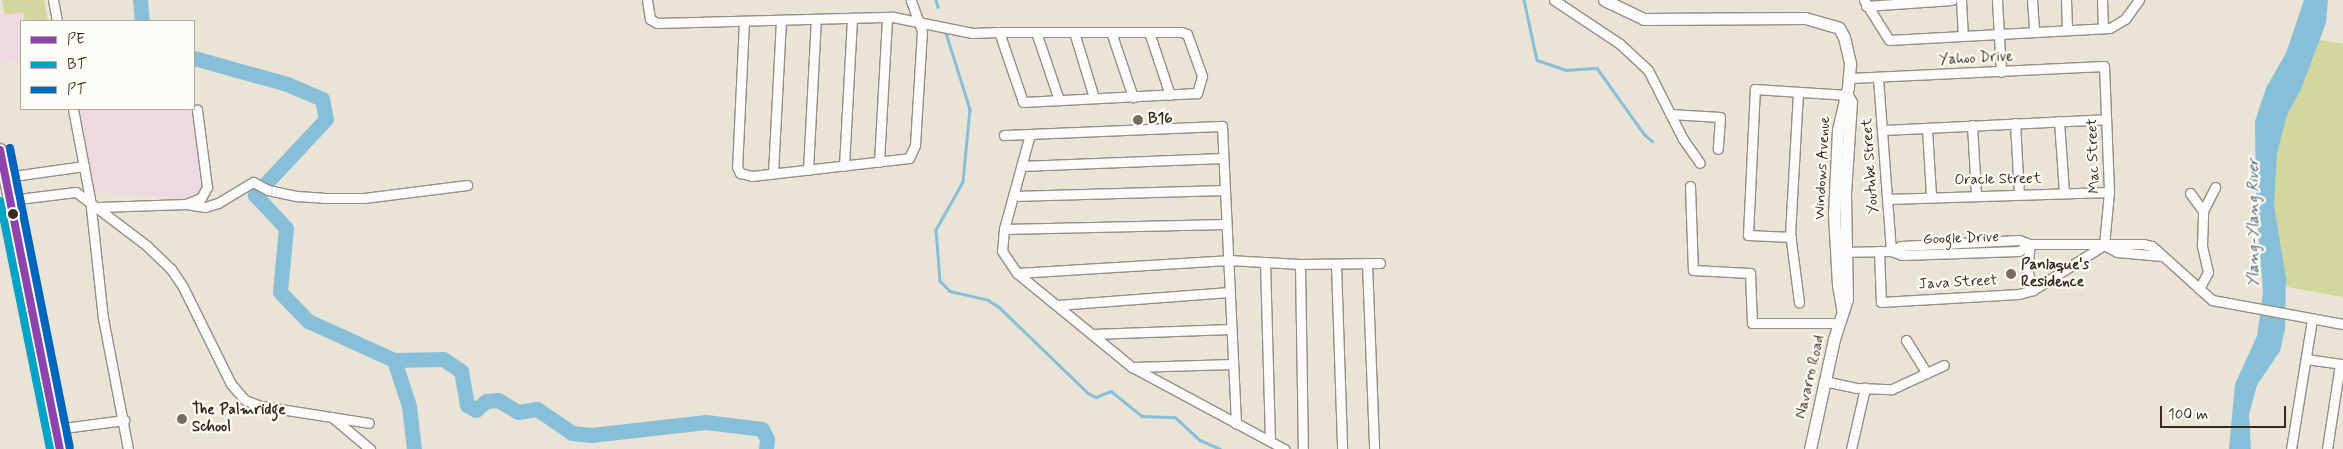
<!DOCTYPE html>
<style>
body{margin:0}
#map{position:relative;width:2343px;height:449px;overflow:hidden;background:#eae4d7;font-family:Mynerve,sans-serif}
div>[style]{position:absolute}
.built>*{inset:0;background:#edd9e0}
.green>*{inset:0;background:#d2d79d}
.water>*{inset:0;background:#88bfd8}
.stream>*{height:2.5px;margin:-1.25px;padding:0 1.25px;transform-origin:1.25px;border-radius:1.25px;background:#88bfd8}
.river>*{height:15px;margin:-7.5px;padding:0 7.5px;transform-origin:7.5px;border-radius:7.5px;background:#88bfd8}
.roads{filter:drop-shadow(1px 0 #948e85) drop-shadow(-1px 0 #948e85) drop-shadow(0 1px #948e85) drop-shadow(0 -1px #948e85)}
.minor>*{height:9px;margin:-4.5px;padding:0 4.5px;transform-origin:4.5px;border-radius:4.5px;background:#fcfbf9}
.tertiary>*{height:11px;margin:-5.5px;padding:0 5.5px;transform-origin:5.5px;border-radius:5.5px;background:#fcfbf9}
.secondary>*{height:12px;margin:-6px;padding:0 6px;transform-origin:6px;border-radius:6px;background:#fcfbf9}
.bus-1>*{height:8px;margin:-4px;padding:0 4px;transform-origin:4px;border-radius:4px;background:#8e44ad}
.bus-2>*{height:8px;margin:-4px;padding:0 4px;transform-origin:4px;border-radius:4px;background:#03a3c5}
.bus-3>*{height:8px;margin:-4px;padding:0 4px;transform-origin:4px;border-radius:4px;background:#0065bd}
.dots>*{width:14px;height:14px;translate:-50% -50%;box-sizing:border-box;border:2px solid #fdfcf7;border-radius:50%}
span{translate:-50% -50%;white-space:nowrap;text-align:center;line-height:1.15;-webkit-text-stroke:4.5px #fdfcf7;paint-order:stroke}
.street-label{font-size:15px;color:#3b2a1e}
.poi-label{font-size:15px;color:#3b2a1e;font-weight:700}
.left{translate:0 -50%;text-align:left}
.water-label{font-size:16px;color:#495f69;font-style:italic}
.legend{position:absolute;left:20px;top:20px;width:175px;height:90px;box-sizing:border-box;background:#fdfcf7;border:1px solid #afa8a0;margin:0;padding:6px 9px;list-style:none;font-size:15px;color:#3b2a1e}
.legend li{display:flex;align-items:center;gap:10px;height:25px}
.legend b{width:25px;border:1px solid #afa8a0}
.scale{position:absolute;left:2160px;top:406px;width:126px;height:22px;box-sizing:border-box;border:2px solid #3b2a1e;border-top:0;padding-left:6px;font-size:15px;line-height:18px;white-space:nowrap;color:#3b2a1e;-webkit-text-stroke:4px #fdfcf7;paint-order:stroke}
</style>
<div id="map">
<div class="built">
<i style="clip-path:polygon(23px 11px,21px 61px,0 64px,0 15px)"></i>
<i style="clip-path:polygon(78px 109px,192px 109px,202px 192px,192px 199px,92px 192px)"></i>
</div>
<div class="green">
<i style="clip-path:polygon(2px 0,44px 0,48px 21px,25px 21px,23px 12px,5px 15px)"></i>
<i style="clip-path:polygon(2299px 36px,2343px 44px,2343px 297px,2276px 285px,2263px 143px)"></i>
</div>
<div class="water">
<i style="clip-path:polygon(2304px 0,2328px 0,2326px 23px,2301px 89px,2287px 115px,2277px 153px,2274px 205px,2286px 278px,2285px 329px,2280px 351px,2257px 385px,2249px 414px,2251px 449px,2229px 449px,2235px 384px,2257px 336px,2263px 292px,2256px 203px,2255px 121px,2266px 88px,2286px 53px)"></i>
</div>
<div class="stream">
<i style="left:936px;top:0;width:7px;rotate:74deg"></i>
<i style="left:1524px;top:0;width:61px;rotate:77.8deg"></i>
<i style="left:1537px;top:60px;width:31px;rotate:19deg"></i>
<i style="left:1566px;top:70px;width:31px;rotate:-4deg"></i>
<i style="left:1597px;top:68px;width:81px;rotate:54.5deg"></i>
<i style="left:1644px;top:134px;width:11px;rotate:41deg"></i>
<i style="left:946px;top:33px;width:80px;rotate:72.5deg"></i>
<i style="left:970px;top:109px;width:73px;rotate:95.5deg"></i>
<i style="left:963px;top:182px;width:55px;rotate:119.4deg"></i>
<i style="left:936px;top:230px;width:51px;rotate:85.5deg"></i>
<i style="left:940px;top:281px;width:14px;rotate:45deg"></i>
<i style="left:950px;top:291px;width:39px;rotate:13deg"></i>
<i style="left:988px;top:300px;width:13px;rotate:32deg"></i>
<i style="left:999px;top:307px;width:124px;rotate:44deg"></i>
<i style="left:1088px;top:393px;width:9px;rotate:27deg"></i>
<i style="left:1096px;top:397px;width:16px;rotate:-22deg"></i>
<i style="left:1111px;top:391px;width:40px;rotate:39deg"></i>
<i style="left:1142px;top:416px;width:33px;rotate:2deg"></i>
<i style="left:1175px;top:417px;width:34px;rotate:43deg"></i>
<i style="left:1200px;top:440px;width:22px;rotate:24deg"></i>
</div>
<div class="river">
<i style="left:140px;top:0;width:21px;rotate:85deg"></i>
<i style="left:194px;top:58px;width:97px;rotate:15.6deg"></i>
<i style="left:287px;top:84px;width:38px;rotate:23deg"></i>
<i style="left:322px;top:99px;width:20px;rotate:79deg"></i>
<i style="left:326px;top:119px;width:104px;rotate:133.1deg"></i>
<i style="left:255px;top:195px;width:45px;rotate:46.8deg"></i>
<i style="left:286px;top:228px;width:64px;rotate:95.4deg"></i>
<i style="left:280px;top:292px;width:40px;rotate:46deg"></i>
<i style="left:308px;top:321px;width:94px;rotate:24.4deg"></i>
<i style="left:394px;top:360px;width:48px;rotate:71.9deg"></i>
<i style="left:409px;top:406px;width:43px;rotate:83.4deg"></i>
<i style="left:394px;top:360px;width:49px;rotate:-1.2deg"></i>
<i style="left:443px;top:359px;width:22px;rotate:34deg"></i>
<i style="left:461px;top:371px;width:35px;rotate:80deg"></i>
<i style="left:467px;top:405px;width:10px;rotate:29deg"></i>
<i style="left:476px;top:410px;width:13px;rotate:-42deg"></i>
<i style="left:486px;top:401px;width:12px;rotate:-5deg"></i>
<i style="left:498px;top:400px;width:23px;rotate:31deg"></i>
<i style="left:518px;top:412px;width:19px;rotate:-9deg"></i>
<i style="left:537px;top:409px;width:42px;rotate:34.4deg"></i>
<i style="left:572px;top:433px;width:19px;rotate:6deg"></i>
<i style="left:591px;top:435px;width:116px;rotate:-6.4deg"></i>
<i style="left:706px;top:422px;width:56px;rotate:7.1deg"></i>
<i style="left:762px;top:429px;width:11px;rotate:63deg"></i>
<i style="left:767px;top:439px;width:10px;rotate:96deg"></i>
</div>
<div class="roads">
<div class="minor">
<i style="left:53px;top:0;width:21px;rotate:79deg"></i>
<i style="left:647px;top:0;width:19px;rotate:81deg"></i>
<i style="left:650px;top:19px;width:8px;rotate:30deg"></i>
<i style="left:657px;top:23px;width:236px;rotate:-1.5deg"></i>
<i style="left:893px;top:17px;width:81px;rotate:11.4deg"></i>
<i style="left:972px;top:33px;width:27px;rotate:-2deg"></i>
<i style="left:999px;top:32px;width:182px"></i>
<i style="left:1181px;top:32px;width:6px;rotate:18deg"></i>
<i style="left:1187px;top:34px;width:45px;rotate:70.3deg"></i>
<i style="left:1202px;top:76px;width:18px;rotate:106deg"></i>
<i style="left:1197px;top:93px;width:174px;rotate:177deg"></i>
<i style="left:1023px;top:102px;width:74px;rotate:-108.9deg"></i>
<i style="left:1554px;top:0;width:79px;rotate:33.7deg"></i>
<i style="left:1620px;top:44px;width:38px;rotate:43deg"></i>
<i style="left:1648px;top:70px;width:77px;rotate:63.1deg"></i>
<i style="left:1683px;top:139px;width:29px;rotate:55deg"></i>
<i style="left:1864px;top:0;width:47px;rotate:58deg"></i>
<i style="left:1889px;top:40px;width:221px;rotate:-3.1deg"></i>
<i style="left:2110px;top:28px;width:17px;rotate:-31deg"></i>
<i style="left:2125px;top:19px;width:24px;rotate:-54deg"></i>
<i style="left:1961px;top:0;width:36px;rotate:87deg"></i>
<i style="left:1997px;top:0;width:72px;rotate:86.8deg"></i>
<i style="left:2032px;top:0;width:32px;rotate:86deg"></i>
<i style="left:2066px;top:0;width:30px;rotate:88deg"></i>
<i style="left:2102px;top:0;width:28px;rotate:88deg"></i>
<i style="left:1866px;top:6px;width:86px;rotate:-4deg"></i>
<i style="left:744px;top:21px;width:146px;rotate:92.7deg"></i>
<i style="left:737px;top:167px;width:7px;rotate:63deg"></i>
<i style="left:740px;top:173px;width:12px;rotate:14deg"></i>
<i style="left:752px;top:176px;width:158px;rotate:-6.5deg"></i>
<i style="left:909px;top:158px;width:14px;rotate:-65deg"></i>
<i style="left:915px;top:145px;width:114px;rotate:-86.5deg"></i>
<i style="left:922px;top:31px;width:33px;rotate:-110deg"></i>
<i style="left:1036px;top:32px;width:72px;rotate:71.3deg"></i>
<i style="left:1074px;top:32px;width:69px;rotate:73.1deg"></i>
<i style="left:1111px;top:32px;width:69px;rotate:71.3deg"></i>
<i style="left:1149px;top:32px;width:66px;rotate:71.6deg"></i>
<i style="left:1850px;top:78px;width:254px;rotate:-2.7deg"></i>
<i style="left:2104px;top:66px;width:126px;rotate:87.7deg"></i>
<i style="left:2109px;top:192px;width:53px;rotate:95.4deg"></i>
<i style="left:1878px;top:78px;width:173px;rotate:85.7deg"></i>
<i style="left:1798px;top:92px;width:141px;rotate:93.2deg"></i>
<i style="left:1790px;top:233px;width:70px;rotate:82.6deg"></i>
<i style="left:73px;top:109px;width:92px;rotate:79.3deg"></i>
<i style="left:90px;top:199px;width:120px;rotate:83.8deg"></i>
<i style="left:103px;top:318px;width:133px;rotate:79.2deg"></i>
<i style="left:1670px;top:114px;width:50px;rotate:3.4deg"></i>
<i style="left:1720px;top:117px;width:32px;rotate:94deg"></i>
<i style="left:2059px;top:121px;width:72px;rotate:86deg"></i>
<i style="left:2015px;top:123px;width:71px;rotate:86.8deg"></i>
<i style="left:1972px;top:125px;width:70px;rotate:86.7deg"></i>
<i style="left:1927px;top:128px;width:68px;rotate:86.6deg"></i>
<i style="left:1883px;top:130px;width:223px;rotate:-2.8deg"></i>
<i style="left:1030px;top:134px;width:98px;rotate:105.3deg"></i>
<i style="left:1004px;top:229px;width:22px;rotate:95deg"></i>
<i style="left:1002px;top:251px;width:27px;rotate:56deg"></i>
<i style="left:1017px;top:273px;width:149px;rotate:39.3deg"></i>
<i style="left:1132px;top:367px;width:173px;rotate:28.3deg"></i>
<i style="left:1004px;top:135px;width:218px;rotate:-2.4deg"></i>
<i style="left:1222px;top:126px;width:298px;rotate:87.3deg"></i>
<i style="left:879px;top:162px;width:144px;rotate:-86.8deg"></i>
<i style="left:844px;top:166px;width:148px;rotate:-86.9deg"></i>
<i style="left:1021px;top:166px;width:202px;rotate:-2.3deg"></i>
<i style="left:808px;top:170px;width:151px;rotate:-87deg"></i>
<i style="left:773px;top:173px;width:153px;rotate:-87deg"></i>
<i style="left:6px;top:177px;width:79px;rotate:-8deg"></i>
<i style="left:1690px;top:186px;width:84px;rotate:88deg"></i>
<i style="left:1693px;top:270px;width:57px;rotate:3deg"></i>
<i style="left:1750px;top:273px;width:50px;rotate:87.7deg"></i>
<i style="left:1752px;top:323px;width:88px"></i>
<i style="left:2190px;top:193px;width:22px;rotate:54deg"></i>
<i style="left:1013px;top:196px;width:212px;rotate:-1.6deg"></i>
<i style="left:1888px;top:199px;width:221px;rotate:-1.8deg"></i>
<i style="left:10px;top:200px;width:66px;rotate:-6.9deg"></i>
<i style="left:76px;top:192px;width:88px;rotate:37.1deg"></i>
<i style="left:146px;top:245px;width:35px;rotate:44deg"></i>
<i style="left:171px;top:269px;width:22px;rotate:56deg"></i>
<i style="left:183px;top:287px;width:108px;rotate:63.7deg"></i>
<i style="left:231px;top:384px;width:21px;rotate:49deg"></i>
<i style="left:245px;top:400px;width:17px;rotate:21deg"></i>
<i style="left:261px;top:406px;width:109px;rotate:8.9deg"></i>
<i style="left:186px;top:204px;width:19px;rotate:9deg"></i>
<i style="left:205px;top:207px;width:14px;rotate:-17deg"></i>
<i style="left:218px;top:203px;width:41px;rotate:-31deg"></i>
<i style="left:253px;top:182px;width:17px;rotate:28deg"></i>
<i style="left:268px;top:190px;width:30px;rotate:12deg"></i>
<i style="left:297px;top:196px;width:26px;rotate:4deg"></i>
<i style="left:323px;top:198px;width:41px"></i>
<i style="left:364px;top:198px;width:104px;rotate:-7.2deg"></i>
<i style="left:99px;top:207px;width:87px;rotate:-2deg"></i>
<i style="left:186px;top:204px;width:16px;rotate:-22deg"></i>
<i style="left:201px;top:198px;width:13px;rotate:-61deg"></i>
<i style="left:207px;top:187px;width:78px;rotate:-97.4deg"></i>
<i style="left:1004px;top:229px;width:222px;rotate:-1.3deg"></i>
<i style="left:1791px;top:237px;width:43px;rotate:-177.3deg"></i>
<i style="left:1748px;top:235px;width:146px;rotate:-87.3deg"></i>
<i style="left:1755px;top:89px;width:92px;rotate:3.7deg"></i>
<i style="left:2030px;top:244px;width:25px;rotate:97deg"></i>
<i style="left:2027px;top:269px;width:22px;rotate:74deg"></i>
<i style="left:2104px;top:245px;width:15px;rotate:28deg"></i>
<i style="left:2117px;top:252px;width:45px;rotate:5.1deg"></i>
<i style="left:1879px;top:251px;width:51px;rotate:87.8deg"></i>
<i style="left:1881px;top:302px;width:138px;rotate:-3.3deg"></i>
<i style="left:2019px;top:294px;width:15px;rotate:-16deg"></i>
<i style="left:2033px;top:290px;width:84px;rotate:-32.4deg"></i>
<i style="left:1891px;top:251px;width:11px;rotate:-27deg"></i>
<i style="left:1901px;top:246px;width:118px;rotate:-2.9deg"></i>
<i style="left:2019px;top:240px;width:12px;rotate:20deg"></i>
<i style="left:2030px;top:244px;width:113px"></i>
<i style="left:2143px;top:244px;width:9px;rotate:13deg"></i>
<i style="left:2152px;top:246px;width:81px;rotate:42deg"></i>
<i style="left:2212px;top:300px;width:133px;rotate:10.4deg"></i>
<i style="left:1840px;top:252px;width:51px;rotate:-1.1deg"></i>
<i style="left:1891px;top:251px;width:12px;rotate:20deg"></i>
<i style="left:1902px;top:255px;width:117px;rotate:-2deg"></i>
<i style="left:2019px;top:251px;width:13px;rotate:-32deg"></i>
<i style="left:1265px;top:262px;width:179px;rotate:88.4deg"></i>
<i style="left:1367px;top:263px;width:186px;rotate:87.8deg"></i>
<i style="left:1300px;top:264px;width:185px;rotate:89.1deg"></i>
<i style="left:1336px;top:264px;width:185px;rotate:88.1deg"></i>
<i style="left:1017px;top:273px;width:211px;rotate:-3.5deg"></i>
<i style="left:1228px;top:260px;width:72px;rotate:3.2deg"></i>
<i style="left:1300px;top:264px;width:80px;rotate:-0.7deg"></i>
<i style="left:2199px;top:289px;width:19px;rotate:-62deg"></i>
<i style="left:2208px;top:272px;width:28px;rotate:-103deg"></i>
<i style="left:2202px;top:245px;width:34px;rotate:-88deg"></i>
<i style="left:2203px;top:211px;width:27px;rotate:-63deg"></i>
<i style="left:1057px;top:305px;width:173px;rotate:-4.3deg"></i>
<i style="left:1092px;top:334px;width:139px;rotate:-2.1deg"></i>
<i style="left:1906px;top:340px;width:39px;rotate:58deg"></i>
<i style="left:2306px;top:359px;width:37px;rotate:8deg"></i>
<i style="left:1133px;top:367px;width:100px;rotate:-1.7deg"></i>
<i style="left:1824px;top:381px;width:33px;rotate:12deg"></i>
<i style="left:1856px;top:388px;width:36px;rotate:2deg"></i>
<i style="left:1892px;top:389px;width:57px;rotate:-24.8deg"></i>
<i style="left:332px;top:417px;width:50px;rotate:40.1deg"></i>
<i style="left:56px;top:429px;width:69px;rotate:-7.5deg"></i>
<i style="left:1851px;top:449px;width:63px;rotate:-77.1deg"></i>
<i style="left:2291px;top:449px;width:132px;rotate:-80.8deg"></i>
<i style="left:2327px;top:449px;width:86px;rotate:-81.3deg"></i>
</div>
<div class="tertiary">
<i style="left:1604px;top:0;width:44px;rotate:25.4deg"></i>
<i style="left:1644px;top:19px;width:161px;rotate:-0.4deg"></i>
<i style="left:1805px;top:18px;width:35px;rotate:16deg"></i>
<i style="left:1839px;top:28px;width:10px;rotate:61deg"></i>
<i style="left:1844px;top:37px;width:28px;rotate:77deg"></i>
<i style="left:1850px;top:64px;width:23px;rotate:95deg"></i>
<i style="left:1848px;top:87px;width:44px;rotate:103.1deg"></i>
<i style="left:1838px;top:130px;width:85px;rotate:92.7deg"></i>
<i style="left:1834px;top:215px;width:70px;rotate:86.7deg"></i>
<i style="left:1838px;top:285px;width:27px;rotate:80deg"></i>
<i style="left:1810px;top:449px;width:113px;rotate:-77.7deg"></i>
<i style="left:1834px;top:339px;width:42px;rotate:-72deg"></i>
<i style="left:1847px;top:299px;width:105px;rotate:-91.1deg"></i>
<i style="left:1845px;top:194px;width:92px;rotate:-86.3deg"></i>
<i style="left:1851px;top:102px;width:8px;rotate:-120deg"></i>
</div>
<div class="secondary">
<i style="left:0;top:150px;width:305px;rotate:78.7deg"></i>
</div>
</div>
<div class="bus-1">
<i style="left:0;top:150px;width:305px;rotate:78.7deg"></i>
</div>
<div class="bus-2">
<i style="left:0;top:201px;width:253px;rotate:78.6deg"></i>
</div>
<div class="bus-3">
<i style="left:10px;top:148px;width:305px;rotate:78.7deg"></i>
</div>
<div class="dots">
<i style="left:1138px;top:120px;background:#786b5f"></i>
<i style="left:13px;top:214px;background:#3b2a1e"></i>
<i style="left:2011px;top:274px;background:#786b5f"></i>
<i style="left:182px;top:419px;background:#786b5f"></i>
</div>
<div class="street-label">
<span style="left:1976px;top:59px;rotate:-3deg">Yahoo Drive</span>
<span style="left:2094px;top:156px;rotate:-92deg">Mac Street</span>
<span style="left:1871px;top:166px;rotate:-94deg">Youtube Street</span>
<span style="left:1823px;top:168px;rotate:-87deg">Windows Avenue</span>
<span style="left:1998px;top:180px;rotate:-1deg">Oracle Street</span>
<span style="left:1961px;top:239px;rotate:-2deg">Google Drive</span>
<span style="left:1958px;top:283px;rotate:-3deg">Java Street</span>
<span style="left:1811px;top:377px;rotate:-77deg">Navarro Road</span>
</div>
<div class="poi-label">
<span class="left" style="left:1148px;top:120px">B16</span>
<span class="left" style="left:2021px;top:274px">Panlaque's<br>Residence</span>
<span class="left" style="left:192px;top:419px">The Palmridge<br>School</span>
</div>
<div class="water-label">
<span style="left:2254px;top:223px;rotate:-90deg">Ylang-Ylang River</span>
</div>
<ul class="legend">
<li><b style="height:6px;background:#8e44ad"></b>PE</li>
<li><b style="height:6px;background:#03a3c5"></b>BT</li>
<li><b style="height:6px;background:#0065bd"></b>PT</li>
</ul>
<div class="scale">100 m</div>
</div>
